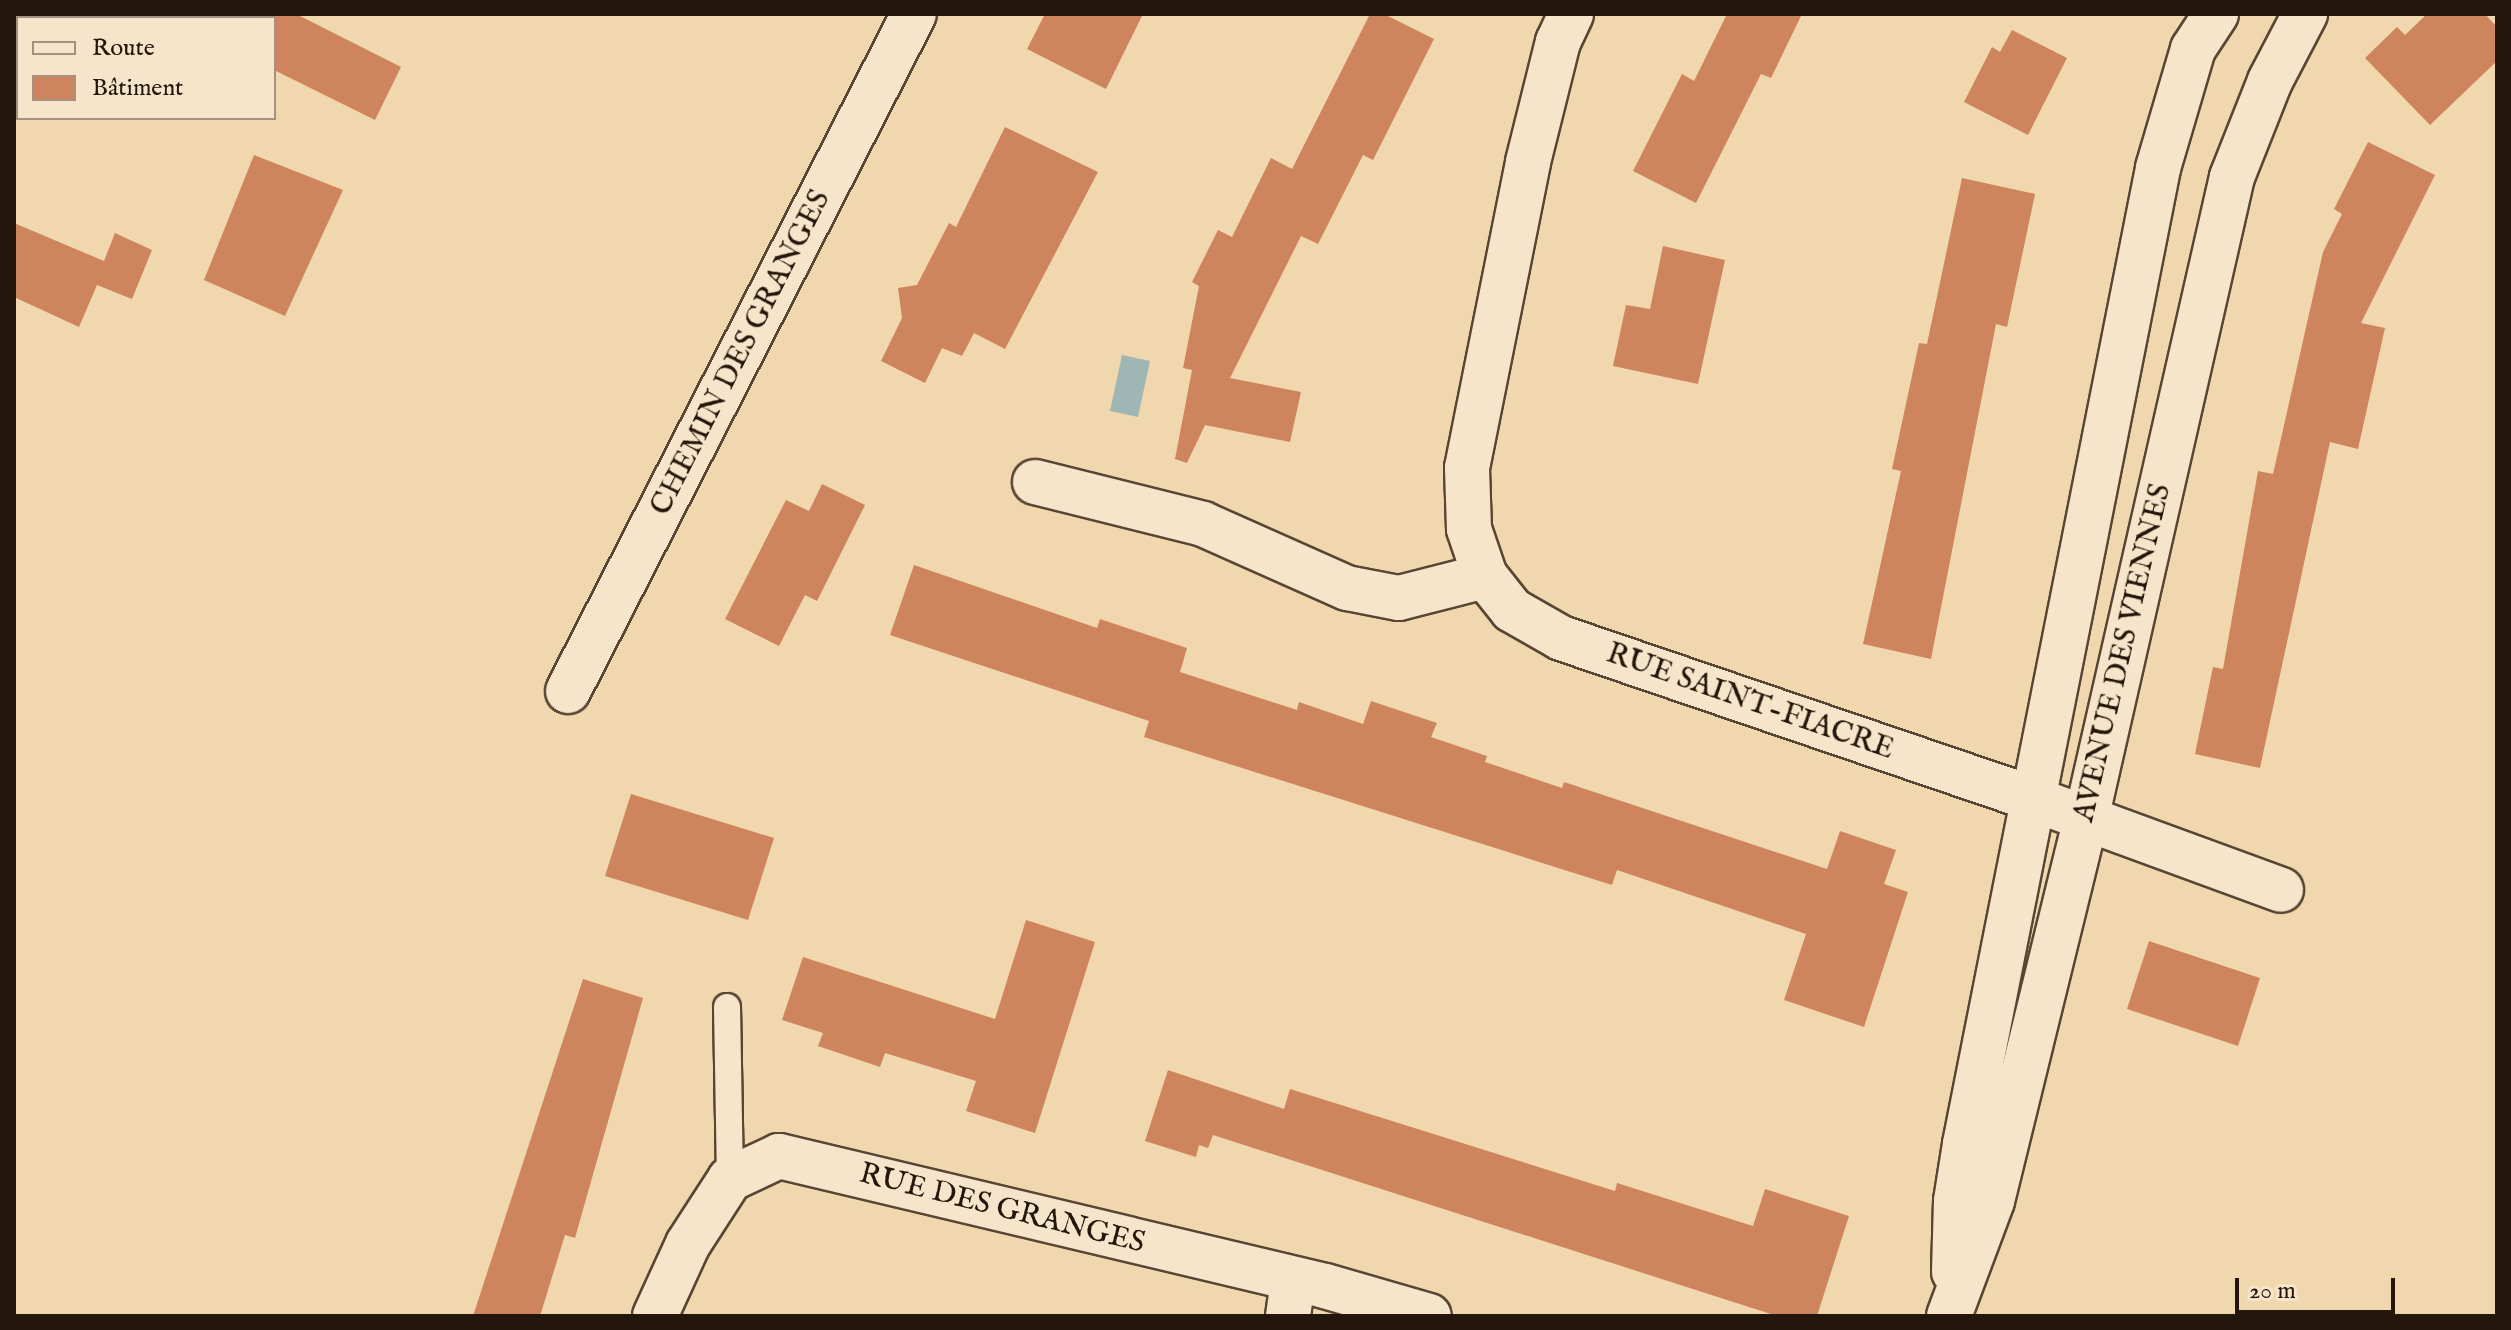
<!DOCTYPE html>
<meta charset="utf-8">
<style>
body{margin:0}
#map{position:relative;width:2511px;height:1330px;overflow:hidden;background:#f1d7ad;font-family:"IM FELL English",serif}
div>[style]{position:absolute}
.water>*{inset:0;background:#9eb7b4}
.building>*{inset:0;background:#ce855d}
.roads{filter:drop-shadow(2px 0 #584634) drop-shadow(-2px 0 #584634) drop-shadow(0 2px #584634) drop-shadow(0 -2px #584634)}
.lane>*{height:26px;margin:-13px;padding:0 13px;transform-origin:13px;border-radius:13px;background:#f6e5ca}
.street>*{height:44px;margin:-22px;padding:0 22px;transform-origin:22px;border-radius:22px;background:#f6e5ca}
span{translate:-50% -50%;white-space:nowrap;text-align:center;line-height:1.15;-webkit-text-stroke:6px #f6e5ca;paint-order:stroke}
.street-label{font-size:30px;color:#25160b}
.frame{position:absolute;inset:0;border:16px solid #25160b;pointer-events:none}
.legend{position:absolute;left:16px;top:16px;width:260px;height:104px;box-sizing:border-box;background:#f6e5ca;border:2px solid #a2927e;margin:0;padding:10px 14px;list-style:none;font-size:24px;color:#25160b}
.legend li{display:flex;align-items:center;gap:16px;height:40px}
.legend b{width:40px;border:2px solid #a2927e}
.scale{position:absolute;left:2235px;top:1278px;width:160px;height:36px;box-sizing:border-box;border:4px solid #25160b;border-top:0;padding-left:10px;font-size:24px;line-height:28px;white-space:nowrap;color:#25160b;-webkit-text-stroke:6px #f6e5ca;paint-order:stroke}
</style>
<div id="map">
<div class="water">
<i style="clip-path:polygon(1122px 355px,1150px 361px,1138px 417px,1110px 411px)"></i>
</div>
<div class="building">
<i style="clip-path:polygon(274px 14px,296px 14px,401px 67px,375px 120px,274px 70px)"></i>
<i style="clip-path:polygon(1045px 14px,1143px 14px,1106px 89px,1027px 49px)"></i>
<i style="clip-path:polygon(1370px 14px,1384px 14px,1434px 39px,1373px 160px,1363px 155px,1318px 244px,1301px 236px,1230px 378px,1301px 392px,1290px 442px,1205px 425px,1187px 463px,1175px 459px,1192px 370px,1183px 368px,1199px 286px,1192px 282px,1218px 230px,1232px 237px,1271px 158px,1292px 169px)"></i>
<i style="clip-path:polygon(1727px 14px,1802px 14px,1771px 78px,1761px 74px,1696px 203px,1633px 171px,1682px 74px,1694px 81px)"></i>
<i style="clip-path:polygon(2427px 14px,2485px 14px,2497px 27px,2497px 61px,2430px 125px,2365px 58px,2397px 27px,2405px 35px)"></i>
<i style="clip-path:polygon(2012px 30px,2067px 58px,2028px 135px,1964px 102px,1992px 47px,2000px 52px)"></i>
<i style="clip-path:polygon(1005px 127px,1098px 172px,1005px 349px,974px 333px,962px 356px,942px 348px,925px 383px,881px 361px,902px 318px,898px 288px,917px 285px,949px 223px,956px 227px)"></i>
<i style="clip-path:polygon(2368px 142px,2435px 175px,2361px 323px,2385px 328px,2358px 449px,2330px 442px,2260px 768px,2195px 754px,2213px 667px,2223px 669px,2258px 471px,2273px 474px,2323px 252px,2342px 214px,2334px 209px)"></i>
<i style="clip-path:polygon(254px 155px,343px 190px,285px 316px,204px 280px)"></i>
<i style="clip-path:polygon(1962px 178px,2035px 194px,2007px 327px,1996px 324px,1931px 659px,1863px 644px,1901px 471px,1892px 469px,1919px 343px,1927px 344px)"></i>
<i style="clip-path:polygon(14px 223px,104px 261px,115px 233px,152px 250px,132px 299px,97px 285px,79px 327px,14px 297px)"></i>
<i style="clip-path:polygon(1663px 246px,1725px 260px,1698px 384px,1613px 366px,1626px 305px,1650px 309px)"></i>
<i style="clip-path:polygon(822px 484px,865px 505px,817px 601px,805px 595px,779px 646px,725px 619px,786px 500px,809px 511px)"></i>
<i style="clip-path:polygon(914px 565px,1097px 628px,1100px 619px,1187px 648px,1180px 672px,1297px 710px,1299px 702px,1363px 724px,1371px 701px,1437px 723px,1431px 737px,1487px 756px,1485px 762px,1562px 788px,1564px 782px,1827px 869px,1840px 831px,1896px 850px,1884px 884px,1908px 892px,1864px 1027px,1784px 1000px,1806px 934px,1617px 870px,1612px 885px,1144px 737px,1149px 721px,890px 635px)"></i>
<i style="clip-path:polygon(631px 794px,774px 838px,748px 920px,605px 876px)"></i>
<i style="clip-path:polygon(1026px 920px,1095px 942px,1035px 1133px,966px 1111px,976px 1081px,885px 1053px,880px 1067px,818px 1046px,823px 1033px,782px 1020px,803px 957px,995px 1019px)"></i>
<i style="clip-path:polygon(2149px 941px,2260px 978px,2238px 1046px,2127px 1009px)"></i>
<i style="clip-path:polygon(583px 979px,643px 998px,575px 1238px,565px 1235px,540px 1316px,473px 1316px)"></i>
<i style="clip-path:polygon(1168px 1070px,1284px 1109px,1290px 1089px,1615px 1191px,1617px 1183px,1753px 1226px,1765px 1189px,1849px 1216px,1817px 1316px,1777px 1316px,1213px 1135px,1208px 1148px,1199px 1145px,1196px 1157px,1145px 1141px)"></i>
</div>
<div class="roads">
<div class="lane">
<i style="left:727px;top:1007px;width:172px;rotate:89deg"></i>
</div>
<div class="street">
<i style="left:105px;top:18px;width:5px;rotate:-53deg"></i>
<i style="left:14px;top:90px;width:4px;rotate:-14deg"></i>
<i style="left:1035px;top:482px;width:173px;rotate:14deg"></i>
<i style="left:1203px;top:524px;width:158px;rotate:24deg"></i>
<i style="left:1347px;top:588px;width:53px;rotate:10.9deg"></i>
<i style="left:1399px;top:598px;width:89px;rotate:-14.3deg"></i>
<i style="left:1485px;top:576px;width:43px;rotate:51.5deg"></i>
<i style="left:1512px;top:610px;width:56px;rotate:29.7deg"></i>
<i style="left:1561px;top:638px;width:499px;rotate:18.8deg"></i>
<i style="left:2033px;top:799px;width:264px;rotate:20.1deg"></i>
<i style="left:1485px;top:576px;width:50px;rotate:-108.8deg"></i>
<i style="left:1469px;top:529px;width:61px;rotate:-91.9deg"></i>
<i style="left:1467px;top:468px;width:312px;rotate:-78.7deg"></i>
<i style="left:1528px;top:162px;width:124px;rotate:-76deg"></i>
<i style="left:1558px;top:42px;width:31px;rotate:-65deg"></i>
<i style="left:568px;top:691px;width:760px;rotate:-62.93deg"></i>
<i style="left:1954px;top:1272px;width:71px;rotate:-88.4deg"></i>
<i style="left:1956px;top:1201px;width:58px;rotate:-81deg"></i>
<i style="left:1965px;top:1144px;width:995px;rotate:-78.81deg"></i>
<i style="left:2158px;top:168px;width:124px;rotate:-73.6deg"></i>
<i style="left:2193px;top:49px;width:42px;rotate:-56.7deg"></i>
<i style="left:655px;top:1316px;width:79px;rotate:-65.4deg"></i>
<i style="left:688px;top:1244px;width:77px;rotate:-57.1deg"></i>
<i style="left:730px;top:1179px;width:54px;rotate:-25.1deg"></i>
<i style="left:779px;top:1156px;width:561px;rotate:13.39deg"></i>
<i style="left:1325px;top:1286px;width:108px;rotate:16.1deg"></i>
<i style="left:1288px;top:1316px;width:37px;rotate:-82deg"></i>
<i style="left:1949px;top:1316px;width:123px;rotate:-69.5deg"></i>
<i style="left:1992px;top:1201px;width:393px;rotate:-76.2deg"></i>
<i style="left:2086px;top:819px;width:658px;rotate:-77.19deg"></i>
<i style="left:2232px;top:177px;width:103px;rotate:-68.4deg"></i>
<i style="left:2270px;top:81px;width:76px;rotate:-62.4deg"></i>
</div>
</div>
<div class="street-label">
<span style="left:741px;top:353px;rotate:-63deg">CHEMIN DES GRANGES</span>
<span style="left:2123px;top:653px;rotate:-77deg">AVENUE DES VIENNES</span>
<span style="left:1750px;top:702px;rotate:19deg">RUE SAINT-FIACRE</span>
<span style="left:1002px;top:1209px;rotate:14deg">RUE DES GRANGES</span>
</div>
<div class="frame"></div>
<ul class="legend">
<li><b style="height:10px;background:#f6e5ca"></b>Route</li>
<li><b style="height:22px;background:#ce855d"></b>Bâtiment</li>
</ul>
<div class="scale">20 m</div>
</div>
